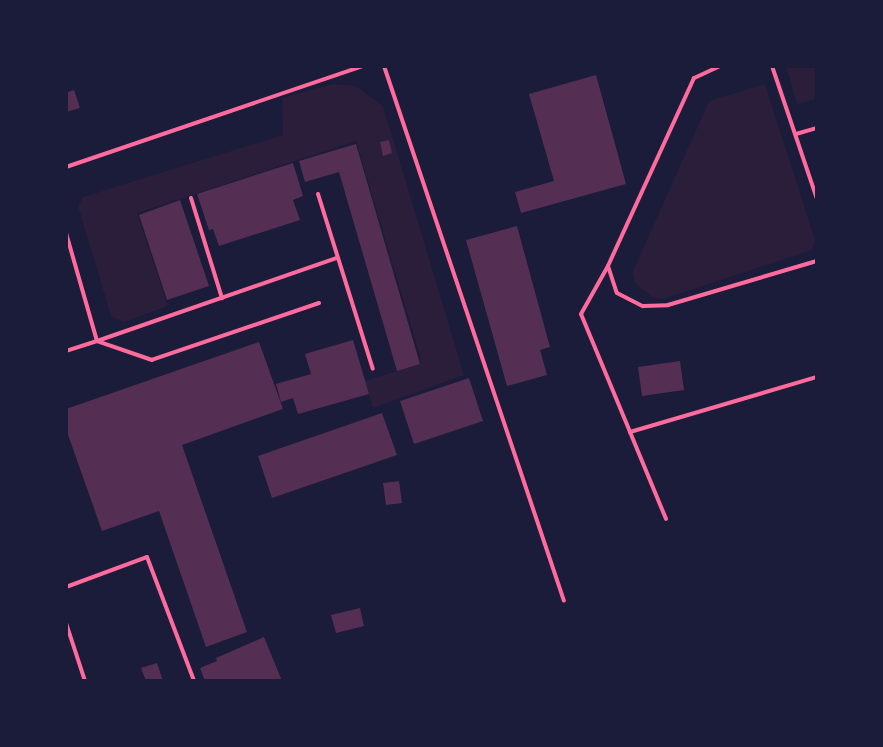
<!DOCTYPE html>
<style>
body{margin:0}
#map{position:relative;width:883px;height:747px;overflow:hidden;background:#1b1b3a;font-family:Manrope,sans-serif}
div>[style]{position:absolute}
.green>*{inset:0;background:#2a1e3b}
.building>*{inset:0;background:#542f53}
.service>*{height:4px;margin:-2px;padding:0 2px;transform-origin:2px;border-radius:2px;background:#ff6b9d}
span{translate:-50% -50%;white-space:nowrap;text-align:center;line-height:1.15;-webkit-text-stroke:4px #1b1b3a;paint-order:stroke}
.frame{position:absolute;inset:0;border:68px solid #1b1b3a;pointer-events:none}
</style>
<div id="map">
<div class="green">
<i style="clip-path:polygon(786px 66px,817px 66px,817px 99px,797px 104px)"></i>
<i style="clip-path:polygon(333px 84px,356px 86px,383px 106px,464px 375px,373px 408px,365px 381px,422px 363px,356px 141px,137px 213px,168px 306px,124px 322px,111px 316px,78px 206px,83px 197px,283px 135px,282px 98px)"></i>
<i style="clip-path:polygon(765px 84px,815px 240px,812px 250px,663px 299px,654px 298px,635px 283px,633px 271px,709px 101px)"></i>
</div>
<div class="building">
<i style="clip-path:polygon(596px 75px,626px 184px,521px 213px,515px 192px,554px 181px,529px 94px)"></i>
<i style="clip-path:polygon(74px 90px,80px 108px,66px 112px,66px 93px)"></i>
<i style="clip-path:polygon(389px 140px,392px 153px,383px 156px,380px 142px)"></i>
<i style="clip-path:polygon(356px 144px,420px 364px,397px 371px,339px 172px,305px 182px,299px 161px)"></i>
<i style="clip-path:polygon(293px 163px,303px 196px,293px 200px,300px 220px,219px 246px,213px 229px,209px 230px,197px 194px)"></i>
<i style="clip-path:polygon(180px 200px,209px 286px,167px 300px,139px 215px)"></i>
<i style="clip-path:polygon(517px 226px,550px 347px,540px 350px,547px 375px,507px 386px,466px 240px)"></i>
<i style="clip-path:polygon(353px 340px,369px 394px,298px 414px,293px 398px,281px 402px,276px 384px,311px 374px,305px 354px)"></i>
<i style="clip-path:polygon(259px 342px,283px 409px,182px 445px,247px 632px,206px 647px,159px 511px,102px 531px,66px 429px,66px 409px)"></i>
<i style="clip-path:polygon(680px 361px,684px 390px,642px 396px,638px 367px)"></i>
<i style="clip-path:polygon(469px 378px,483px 421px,414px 444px,400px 401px)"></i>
<i style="clip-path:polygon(382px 413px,397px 455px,272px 498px,258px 456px)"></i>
<i style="clip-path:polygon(399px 481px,402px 503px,386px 505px,383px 483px)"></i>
<i style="clip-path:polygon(360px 608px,364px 626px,336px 633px,331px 615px)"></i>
<i style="clip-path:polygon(264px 637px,282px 681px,205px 681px,200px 668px,217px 661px,216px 658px)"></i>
<i style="clip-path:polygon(157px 663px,163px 681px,146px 681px,141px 668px)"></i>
</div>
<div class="service">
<i style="left:384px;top:66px;width:564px;rotate:71.4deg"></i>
<i style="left:720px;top:66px;width:29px;rotate:155deg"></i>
<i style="left:694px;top:78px;width:207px;rotate:114.6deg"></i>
<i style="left:608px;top:266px;width:28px;rotate:72deg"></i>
<i style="left:617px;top:293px;width:29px;rotate:27deg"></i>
<i style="left:643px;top:306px;width:25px;rotate:-2deg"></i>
<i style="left:668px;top:305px;width:155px;rotate:-16.5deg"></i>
<i style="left:772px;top:66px;width:140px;rotate:71.3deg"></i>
<i style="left:796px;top:134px;width:22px;rotate:-16deg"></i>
<i style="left:66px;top:167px;width:314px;rotate:-18.8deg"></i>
<i style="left:318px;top:194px;width:183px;rotate:72.6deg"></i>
<i style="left:191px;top:198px;width:105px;rotate:72.8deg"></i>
<i style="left:66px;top:233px;width:112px;rotate:74deg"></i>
<i style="left:97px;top:341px;width:33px;rotate:162deg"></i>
<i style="left:608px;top:266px;width:55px;rotate:119.4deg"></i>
<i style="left:581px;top:314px;width:128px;rotate:67.4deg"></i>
<i style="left:630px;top:432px;width:195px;rotate:-16.4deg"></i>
<i style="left:319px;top:303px;width:176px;rotate:161.2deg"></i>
<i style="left:152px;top:360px;width:58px;rotate:-160.9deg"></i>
<i style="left:97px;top:341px;width:254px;rotate:-19.1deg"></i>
<i style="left:630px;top:432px;width:94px;rotate:67.5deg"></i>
<i style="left:66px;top:587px;width:86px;rotate:-20.3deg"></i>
<i style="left:147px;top:557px;width:133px;rotate:69.2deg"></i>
<i style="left:66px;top:623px;width:61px;rotate:71.9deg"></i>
</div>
<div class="frame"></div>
</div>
